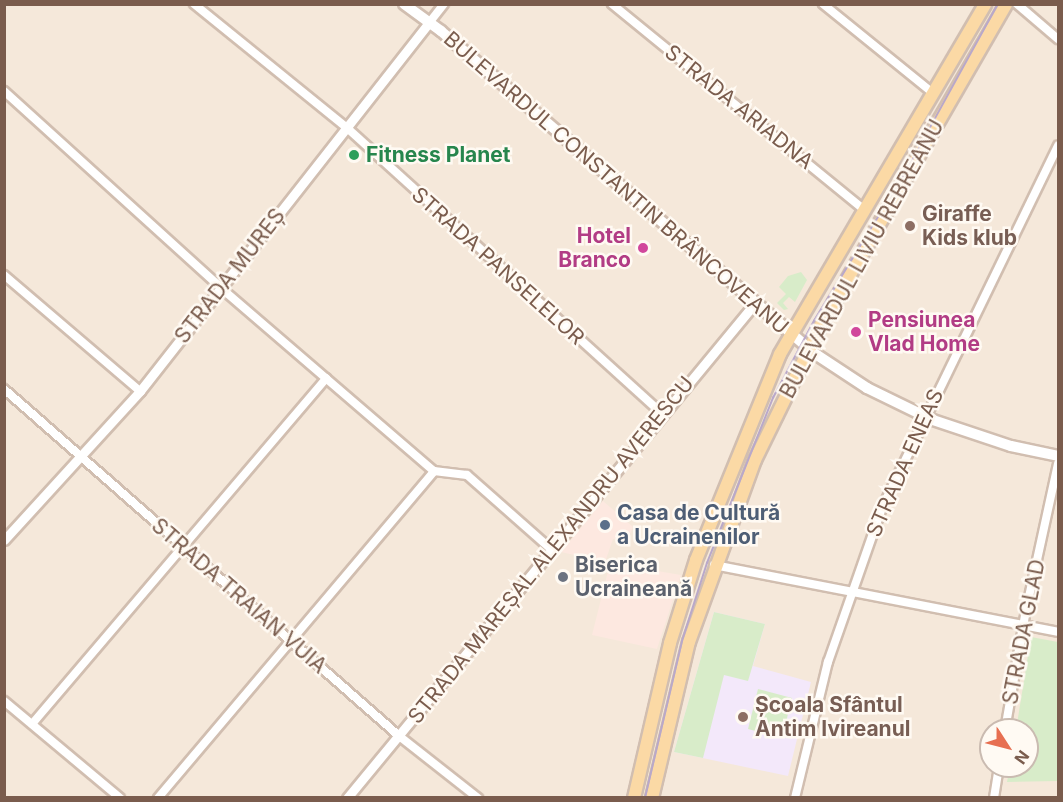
<!DOCTYPE html>
<meta charset="utf-8">
<style>
body{margin:0}
#map{position:relative;width:1063px;height:802px;overflow:hidden;background:#fdf6ec;font-family:Inter,sans-serif}
div>[style]{position:absolute}
.residential>*{inset:0;background:#f5e8da}
.commercial>*{inset:0;background:#fde8e0}
.education>*{inset:0;background:#f3e8fa}
.green>*{inset:0;background:#d8ecc9}
.roads{filter:drop-shadow(2px 0 #d1beb0) drop-shadow(-2px 0 #d1beb0) drop-shadow(0 2px #d1beb0) drop-shadow(0 -2px #d1beb0)}
.minor>*{height:8px;margin:-4px;padding:0 4px;transform-origin:4px;border-radius:4px;background:#fff}
.tertiary>*{height:9px;margin:-4.5px;padding:0 4.5px;transform-origin:4.5px;border-radius:4.5px;background:#fff}
.secondary>*{height:10px;margin:-5px;padding:0 5px;transform-origin:5px;border-radius:5px;background:#fff}
.primary>*{height:12px;margin:-6px;padding:0 6px;transform-origin:6px;border-radius:6px;background:#fbd9a5}
.tram>*{height:1.5px;margin:-0.75px;padding:0 0.75px;transform-origin:0.75px;border-radius:0.75px;background:#b9a8c9}
.dots>*{width:16px;height:16px;translate:-50% -50%;box-sizing:border-box;border:3px solid #fffaf3;border-radius:50%}
span{translate:-50% -50%;white-space:nowrap;text-align:center;line-height:1.15;-webkit-text-stroke:5px #fffaf3;paint-order:stroke}
.street-label{font-size:21px;color:#7a5c4d}
.leisure-label{font-size:21px;color:#27864d;font-weight:700}
.left{translate:0 -50%;text-align:left}
.education-label{font-size:21px;color:#785e54;font-weight:700}
.hotel-label{font-size:21px;color:#b23c85;font-weight:700}
.right{translate:-100% -50%;text-align:right}
.service-label{font-size:21px;color:#4e5e75;font-weight:700}
.worship-label{font-size:21px;color:#5b616d;font-weight:700}
.frame{position:absolute;inset:0;border:6px solid #7a5c4d;pointer-events:none}
.north{position:absolute;left:979px;top:718px;width:60px;height:60px;box-sizing:border-box;background:#fffaf3;border:2px solid #cabbb1;border-radius:50%;rotate:126deg;font-size:16px;font-weight:700;line-height:24px;text-align:center;color:#7a5c4d}
.north::after{content:'';display:block;margin:auto;width:21px;height:27px;background:#e76f51;clip-path:polygon(50% 0,100% 100%,50% 72%,0 100%)}
</style>
<div id="map">
<div class="residential">
<i style="clip-path:polygon(evenodd,5px 5px,1058px 5px,1058px 797px,5px 798px,5px 5px,991px 730px,1027px 730px,1027px 766px,991px 766px,991px 730px)"></i>
</div>
<div class="commercial">
<i style="clip-path:polygon(603px 501px,633px 527px,627px 541px,613px 539px,605px 562px,561px 552px)"></i>
<i style="clip-path:polygon(610px 563px,681px 575px,657px 649px,592px 635px)"></i>
</div>
<div class="education">
<i style="clip-path:polygon(714px 612px,765px 624px,753px 666px,811px 682px,788px 776px,674px 752px)"></i>
</div>
<div class="green">
<i style="clip-path:polygon(801px 272px,807px 280px,795px 302px,789px 297px,783px 303px,788px 309px,784px 310px,777px 303px,786px 294px,779px 287px,788px 276px)"></i>
<i style="clip-path:polygon(714px 612px,765px 624px,748px 681px,724px 675px,703px 758px,674px 752px)"></i>
<i style="clip-path:polygon(1031px 637px,1058px 642px,1058px 781px,1007px 782px,1010px 766px,1027px 766px,1027px 730px,1016px 730px)"></i>
<i style="clip-path:polygon(758px 689px,792px 698px,782px 738px,748px 729px)"></i>
</div>
<div class="roads">
<div class="minor">
<i style="left:194px;top:4px;width:196px;rotate:39deg"></i>
<i style="left:346px;top:127px;width:427px;rotate:42.2deg"></i>
<i style="left:612px;top:4px;width:326px;rotate:39.2deg"></i>
<i style="left:823px;top:4px;width:141px;rotate:39deg"></i>
<i style="left:1017px;top:4px;width:54px;rotate:40.5deg"></i>
<i style="left:429px;top:23px;width:24px;rotate:-52deg"></i>
<i style="left:4px;top:91px;width:293px;rotate:42.2deg"></i>
<i style="left:221px;top:288px;width:281px;rotate:40.7deg"></i>
<i style="left:434px;top:471px;width:33px;rotate:7deg"></i>
<i style="left:467px;top:475px;width:112px;rotate:41.4deg"></i>
<i style="left:4px;top:275px;width:179px;rotate:40.5deg"></i>
<i style="left:4px;top:389px;width:524px;rotate:41.29deg"></i>
<i style="left:398px;top:735px;width:102px;rotate:38.2deg"></i>
<i style="left:714px;top:565px;width:350px;rotate:11deg"></i>
<i style="left:4px;top:701px;width:151px;rotate:39.9deg"></i>
<i style="left:32px;top:724px;width:454px;rotate:-49.6deg"></i>
<i style="left:1005px;top:730px;width:117px;rotate:-80.1deg"></i>
<i style="left:1025px;top:615px;width:155px;rotate:-77.7deg"></i>
<i style="left:158px;top:798px;width:428px;rotate:-49.8deg"></i>
<i style="left:795px;top:798px;width:140px;rotate:-76.4deg"></i>
<i style="left:828px;top:662px;width:163px;rotate:-70.7deg"></i>
<i style="left:882px;top:508px;width:403px;rotate:-64.1deg"></i>
<i style="left:994px;top:798px;width:32px;rotate:-81deg"></i>
</div>
<div class="tertiary">
<i style="left:4px;top:540px;width:202px;rotate:-47.6deg"></i>
<i style="left:140px;top:391px;width:468px;rotate:-51.9deg"></i>
<i style="left:347px;top:798px;width:641px;rotate:-50.5deg"></i>
</div>
<div class="secondary">
<i style="left:404px;top:4px;width:46px;rotate:36.1deg"></i>
<i style="left:441px;top:31px;width:496px;rotate:40.8deg"></i>
<i style="left:817px;top:355px;width:60px;rotate:33.4deg"></i>
<i style="left:867px;top:388px;width:73px;rotate:25.9deg"></i>
<i style="left:933px;top:420px;width:82px;rotate:18.4deg"></i>
<i style="left:1011px;top:446px;width:48px;rotate:12deg"></i>
</div>
<div class="primary">
<i style="left:634px;top:798px;width:159px;rotate:-76.9deg"></i>
<i style="left:670px;top:643px;width:87px;rotate:-72.6deg"></i>
<i style="left:696px;top:560px;width:222px;rotate:-67.8deg"></i>
<i style="left:780px;top:354px;width:406px;rotate:-59.6deg"></i>
<i style="left:652px;top:798px;width:160px;rotate:-76.7deg"></i>
<i style="left:689px;top:642px;width:194px;rotate:-70.1deg"></i>
<i style="left:755px;top:460px;width:150px;rotate:-63.9deg"></i>
<i style="left:821px;top:325px;width:370px;rotate:-60deg"></i>
</div>
</div>
<div class="tram">
<i style="left:645px;top:798px;width:161px;rotate:-76.7deg"></i>
<i style="left:682px;top:641px;width:82px;rotate:-72.2deg"></i>
<i style="left:707px;top:563px;width:178px;rotate:-68.2deg"></i>
<i style="left:773px;top:398px;width:87px;rotate:-62deg"></i>
<i style="left:814px;top:321px;width:174px;rotate:-58.4deg"></i>
<i style="left:905px;top:173px;width:193px;rotate:-61.2deg"></i>
</div>
<div class="dots">
<i style="left:354px;top:155px;background:#2e9e5b"></i>
<i style="left:910px;top:226px;background:#8d6e63"></i>
<i style="left:643px;top:248px;background:#d1479c"></i>
<i style="left:856px;top:332px;background:#d1479c"></i>
<i style="left:605px;top:525px;background:#5c6f8a"></i>
<i style="left:563px;top:577px;background:#6b7280"></i>
<i style="left:743px;top:717px;background:#8d6e63"></i>
</div>
<div class="street-label">
<span style="left:739px;top:107px;rotate:39deg">STRADA ARIADNA</span>
<span style="left:616px;top:183px;rotate:41deg">BULEVARDUL CONSTANTIN BRÂNCOVEANU</span>
<span style="left:862px;top:259px;rotate:-61deg">BULEVARDUL LIVIU REBREANU</span>
<span style="left:498px;top:266px;rotate:42deg">STRADA PANSELELOR</span>
<span style="left:230px;top:276px;rotate:-52deg">STRADA MUREȘ</span>
<span style="left:905px;top:463px;rotate:-66deg">STRADA ENEAS</span>
<span style="left:551px;top:550px;rotate:-51deg">STRADA MAREȘAL ALEXANDRU AVERESCU</span>
<span style="left:239px;top:596px;rotate:41deg">STRADA TRAIAN VUIA</span>
<span style="left:1024px;top:632px;rotate:-79deg">STRADA GLAD</span>
</div>
<div class="leisure-label">
<span class="left" style="left:366px;top:155px">Fitness Planet</span>
</div>
<div class="education-label">
<span class="left" style="left:922px;top:226px">Giraffe<br>Kids klub</span>
<span class="left" style="left:755px;top:717px">Școala Sfântul<br>Antim Ivireanul</span>
</div>
<div class="hotel-label">
<span class="right" style="left:631px;top:248px">Hotel<br>Branco</span>
<span class="left" style="left:868px;top:332px">Pensiunea<br>Vlad Home</span>
</div>
<div class="service-label">
<span class="left" style="left:617px;top:525px">Casa de Cultură<br>a Ucrainenilor</span>
</div>
<div class="worship-label">
<span class="left" style="left:575px;top:577px">Biserica<br>Ucraineană</span>
</div>
<div class="frame"></div>
<div class="north">N</div>
</div>
